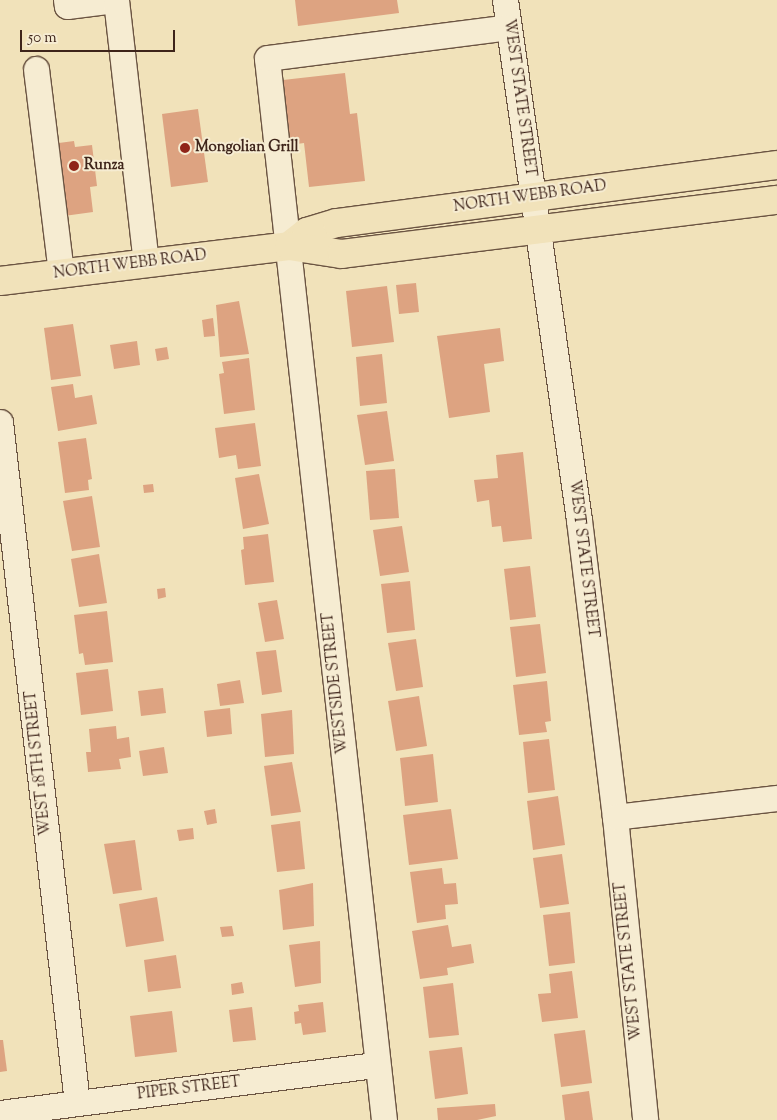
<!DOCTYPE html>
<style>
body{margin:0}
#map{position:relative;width:777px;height:1120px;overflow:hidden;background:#f1e2ba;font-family:"Sorts Mill Goudy",serif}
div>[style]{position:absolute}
.building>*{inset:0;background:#dda381}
.roads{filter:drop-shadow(1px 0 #6b5442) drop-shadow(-1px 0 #6b5442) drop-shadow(0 1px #6b5442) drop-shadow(0 -1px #6b5442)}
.minor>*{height:25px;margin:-12.5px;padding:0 12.5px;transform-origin:12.5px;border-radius:12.5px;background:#f6ecd2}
.major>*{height:28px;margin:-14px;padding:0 14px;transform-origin:14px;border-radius:14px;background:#f1e2ba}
.dots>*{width:14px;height:14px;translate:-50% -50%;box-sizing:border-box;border:2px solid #f6ecd2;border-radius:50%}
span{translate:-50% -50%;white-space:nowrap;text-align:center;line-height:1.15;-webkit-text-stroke:4px #f6ecd2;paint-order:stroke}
.street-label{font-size:15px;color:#3e241a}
.poi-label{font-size:15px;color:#3e241a;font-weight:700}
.left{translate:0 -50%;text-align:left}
.scale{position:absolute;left:20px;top:30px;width:155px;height:22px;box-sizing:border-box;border:2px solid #3e241a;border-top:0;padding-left:6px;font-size:15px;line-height:18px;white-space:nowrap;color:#3e241a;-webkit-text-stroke:4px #f6ecd2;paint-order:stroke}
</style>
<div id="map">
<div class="building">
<i style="clip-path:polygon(295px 0,397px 0,399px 13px,298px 26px)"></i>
<i style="clip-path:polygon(345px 73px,350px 114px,357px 113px,365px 181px,309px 187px,304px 143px,290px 145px,283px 80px)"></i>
<i style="clip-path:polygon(198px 109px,208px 182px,171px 187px,162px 114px)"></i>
<i style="clip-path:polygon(74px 141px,75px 147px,92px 145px,97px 186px,90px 187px,93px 212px,64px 216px,51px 144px)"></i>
<i style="clip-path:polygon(416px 283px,419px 312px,399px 314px,396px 285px)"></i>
<i style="clip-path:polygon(387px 286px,394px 342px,352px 347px,346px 291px)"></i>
<i style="clip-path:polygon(239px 301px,249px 354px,220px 357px,216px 305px)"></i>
<i style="clip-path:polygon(213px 318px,215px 336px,204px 337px,202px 320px)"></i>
<i style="clip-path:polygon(73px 324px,81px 376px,51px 380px,44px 328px)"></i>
<i style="clip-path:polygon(500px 328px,504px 361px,484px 364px,490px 412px,449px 418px,437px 336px)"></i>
<i style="clip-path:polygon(137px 341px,140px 365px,114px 369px,110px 345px)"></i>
<i style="clip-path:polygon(167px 347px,169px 359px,157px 361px,155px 349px)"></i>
<i style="clip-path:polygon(382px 354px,387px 403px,360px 406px,356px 357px)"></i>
<i style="clip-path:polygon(249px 358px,255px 410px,224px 414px,219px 374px,224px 373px,222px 362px)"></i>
<i style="clip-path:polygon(73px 384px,75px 398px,92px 395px,97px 424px,58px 431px,51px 387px)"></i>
<i style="clip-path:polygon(387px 411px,394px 461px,365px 465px,357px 415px)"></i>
<i style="clip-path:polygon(255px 423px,261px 466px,238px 469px,236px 455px,219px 458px,215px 428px)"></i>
<i style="clip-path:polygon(86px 438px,92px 479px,88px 480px,89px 490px,65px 493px,58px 442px)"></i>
<i style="clip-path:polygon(523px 452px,532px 539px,503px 542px,501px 526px,492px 527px,489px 500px,477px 502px,474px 480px,498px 478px,496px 455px)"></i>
<i style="clip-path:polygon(395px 469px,399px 518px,370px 520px,366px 471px)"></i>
<i style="clip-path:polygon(259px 474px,269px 524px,243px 529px,235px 478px)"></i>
<i style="clip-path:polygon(153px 484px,154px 492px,144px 493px,143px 485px)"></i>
<i style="clip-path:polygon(92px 496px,100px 547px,72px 551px,63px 501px)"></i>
<i style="clip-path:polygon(402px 526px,409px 572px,380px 576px,373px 530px)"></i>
<i style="clip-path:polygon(268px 534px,274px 582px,245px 585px,241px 550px,244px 549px,243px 537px)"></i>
<i style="clip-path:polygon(99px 554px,107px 603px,79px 607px,71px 559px)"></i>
<i style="clip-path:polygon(530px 566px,536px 617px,510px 620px,504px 569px)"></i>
<i style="clip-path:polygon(410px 581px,415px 630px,387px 633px,381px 584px)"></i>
<i style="clip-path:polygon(165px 588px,166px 597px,158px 599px,157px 589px)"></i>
<i style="clip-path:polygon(277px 600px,284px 639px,265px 642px,258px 603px)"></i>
<i style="clip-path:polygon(107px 611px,113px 662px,85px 665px,83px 653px,79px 654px,74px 615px)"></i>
<i style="clip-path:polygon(540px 624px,546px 673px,516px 677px,510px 627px)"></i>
<i style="clip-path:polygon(416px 639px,423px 687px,396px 691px,388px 643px)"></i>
<i style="clip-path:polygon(276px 650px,282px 692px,262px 695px,256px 652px)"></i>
<i style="clip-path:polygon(108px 669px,113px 711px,81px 715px,76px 673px)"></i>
<i style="clip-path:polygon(240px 680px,244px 703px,220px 706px,217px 684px)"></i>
<i style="clip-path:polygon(547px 681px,551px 721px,545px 722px,547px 732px,519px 735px,513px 685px)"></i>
<i style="clip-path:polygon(163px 688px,166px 713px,141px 716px,138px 691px)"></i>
<i style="clip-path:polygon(419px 696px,427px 746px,396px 751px,388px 701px)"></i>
<i style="clip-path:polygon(230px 708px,232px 734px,207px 737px,204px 711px)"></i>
<i style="clip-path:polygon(292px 710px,294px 754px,265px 757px,261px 714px)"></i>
<i style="clip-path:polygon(116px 726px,117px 739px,129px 737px,131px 757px,119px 759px,121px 769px,88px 772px,86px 752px,91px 752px,89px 729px)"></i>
<i style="clip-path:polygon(549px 739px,555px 790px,528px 793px,523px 742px)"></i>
<i style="clip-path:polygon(164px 747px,168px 773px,143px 776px,139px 751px)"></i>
<i style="clip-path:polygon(433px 754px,438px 802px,405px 806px,400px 758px)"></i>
<i style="clip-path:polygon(292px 762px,301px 812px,271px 816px,264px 766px)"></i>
<i style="clip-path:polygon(558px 796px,565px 845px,533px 850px,527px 801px)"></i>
<i style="clip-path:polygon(215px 809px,217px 823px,207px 825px,204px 811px)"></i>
<i style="clip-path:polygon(451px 809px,458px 859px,409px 865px,403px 815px)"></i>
<i style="clip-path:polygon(300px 821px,305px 869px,277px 872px,271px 825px)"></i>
<i style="clip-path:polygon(193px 828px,194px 839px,179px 841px,177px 830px)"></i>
<i style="clip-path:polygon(135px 840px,142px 890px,113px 894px,104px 844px)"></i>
<i style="clip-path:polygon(562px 854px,569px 904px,540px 908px,533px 858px)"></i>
<i style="clip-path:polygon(442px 868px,444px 884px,456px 883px,458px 904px,445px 905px,446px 919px,417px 923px,410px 872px)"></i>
<i style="clip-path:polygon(313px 883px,314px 926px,283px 930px,279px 890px)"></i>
<i style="clip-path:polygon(157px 897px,164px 941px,126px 947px,119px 904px)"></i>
<i style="clip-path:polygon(570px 912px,575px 963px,549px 966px,543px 915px)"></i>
<i style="clip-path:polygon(448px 925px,452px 947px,471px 944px,474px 963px,447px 968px,448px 975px,420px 979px,412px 931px)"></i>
<i style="clip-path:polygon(232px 926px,234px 936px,222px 937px,220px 927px)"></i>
<i style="clip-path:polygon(320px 941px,321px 983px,295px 987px,289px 945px)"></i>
<i style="clip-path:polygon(176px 955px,181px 988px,148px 992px,144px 960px)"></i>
<i style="clip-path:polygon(572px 971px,578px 1018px,542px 1022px,538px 994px,551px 993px,549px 974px)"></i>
<i style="clip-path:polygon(242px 982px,244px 993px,232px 995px,231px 984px)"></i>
<i style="clip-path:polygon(453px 983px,459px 1035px,429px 1038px,423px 987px)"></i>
<i style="clip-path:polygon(323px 1002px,326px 1032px,303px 1035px,301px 1023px,295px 1024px,294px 1012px,299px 1011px,298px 1005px)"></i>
<i style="clip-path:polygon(252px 1007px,256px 1040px,233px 1042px,229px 1010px)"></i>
<i style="clip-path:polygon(172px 1011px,177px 1052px,135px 1057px,130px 1016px)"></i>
<i style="clip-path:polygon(585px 1030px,592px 1083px,561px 1087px,554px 1034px)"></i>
<i style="clip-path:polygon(0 1040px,3px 1040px,7px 1071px,0 1072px)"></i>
<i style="clip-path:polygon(462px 1047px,468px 1094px,435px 1099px,429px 1051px)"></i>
<i style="clip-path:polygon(589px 1091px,593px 1120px,565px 1120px,562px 1095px)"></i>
<i style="clip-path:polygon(495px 1104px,496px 1116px,477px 1120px,438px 1120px,437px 1108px)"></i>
</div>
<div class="roads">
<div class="minor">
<i style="left:66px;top:0;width:6px;rotate:81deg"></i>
<i style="left:67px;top:6px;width:48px;rotate:-7.1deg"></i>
<i style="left:116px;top:0;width:265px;rotate:83.5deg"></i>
<i style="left:505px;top:0;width:525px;rotate:81.9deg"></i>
<i style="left:579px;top:520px;width:299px;rotate:83.1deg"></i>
<i style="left:615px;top:817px;width:304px;rotate:84.3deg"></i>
<i style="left:36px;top:69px;width:206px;rotate:83deg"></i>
<i style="left:0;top:422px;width:685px;rotate:83.55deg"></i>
<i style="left:615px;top:817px;width:163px;rotate:-6.7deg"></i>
<i style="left:0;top:1113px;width:380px;rotate:-7.3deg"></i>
<i style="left:384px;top:1120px;width:1068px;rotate:-96.29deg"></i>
<i style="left:267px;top:58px;width:243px;rotate:-7.3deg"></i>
</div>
<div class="major">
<i style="left:289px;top:246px;width:23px;rotate:-38deg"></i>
<i style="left:307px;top:232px;width:31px;rotate:-17deg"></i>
<i style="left:337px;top:223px;width:444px;rotate:-7.5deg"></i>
<i style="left:0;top:281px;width:291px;rotate:-6.9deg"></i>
<i style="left:289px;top:246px;width:54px;rotate:8.6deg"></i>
<i style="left:342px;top:254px;width:438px;rotate:-7.1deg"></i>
</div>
</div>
<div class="dots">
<i style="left:185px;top:148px;background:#8f2418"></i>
<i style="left:74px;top:166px;background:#8f2418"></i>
</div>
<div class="street-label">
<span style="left:519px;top:98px;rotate:82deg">WEST STATE STREET</span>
<span style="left:530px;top:197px;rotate:-8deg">NORTH WEBB ROAD</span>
<span style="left:130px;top:265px;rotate:-7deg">NORTH WEBB ROAD</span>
<span style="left:583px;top:559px;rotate:83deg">WEST STATE STREET</span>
<span style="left:336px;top:683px;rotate:-96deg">WESTSIDE STREET</span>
<span style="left:39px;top:763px;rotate:-96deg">WEST 18TH STREET</span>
<span style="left:629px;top:961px;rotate:-96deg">WEST STATE STREET</span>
<span style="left:189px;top:1089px;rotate:-7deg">PIPER STREET</span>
</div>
<div class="poi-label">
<span class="left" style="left:195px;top:148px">Mongolian Grill</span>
<span class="left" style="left:84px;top:166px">Runza</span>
</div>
<div class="scale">50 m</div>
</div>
